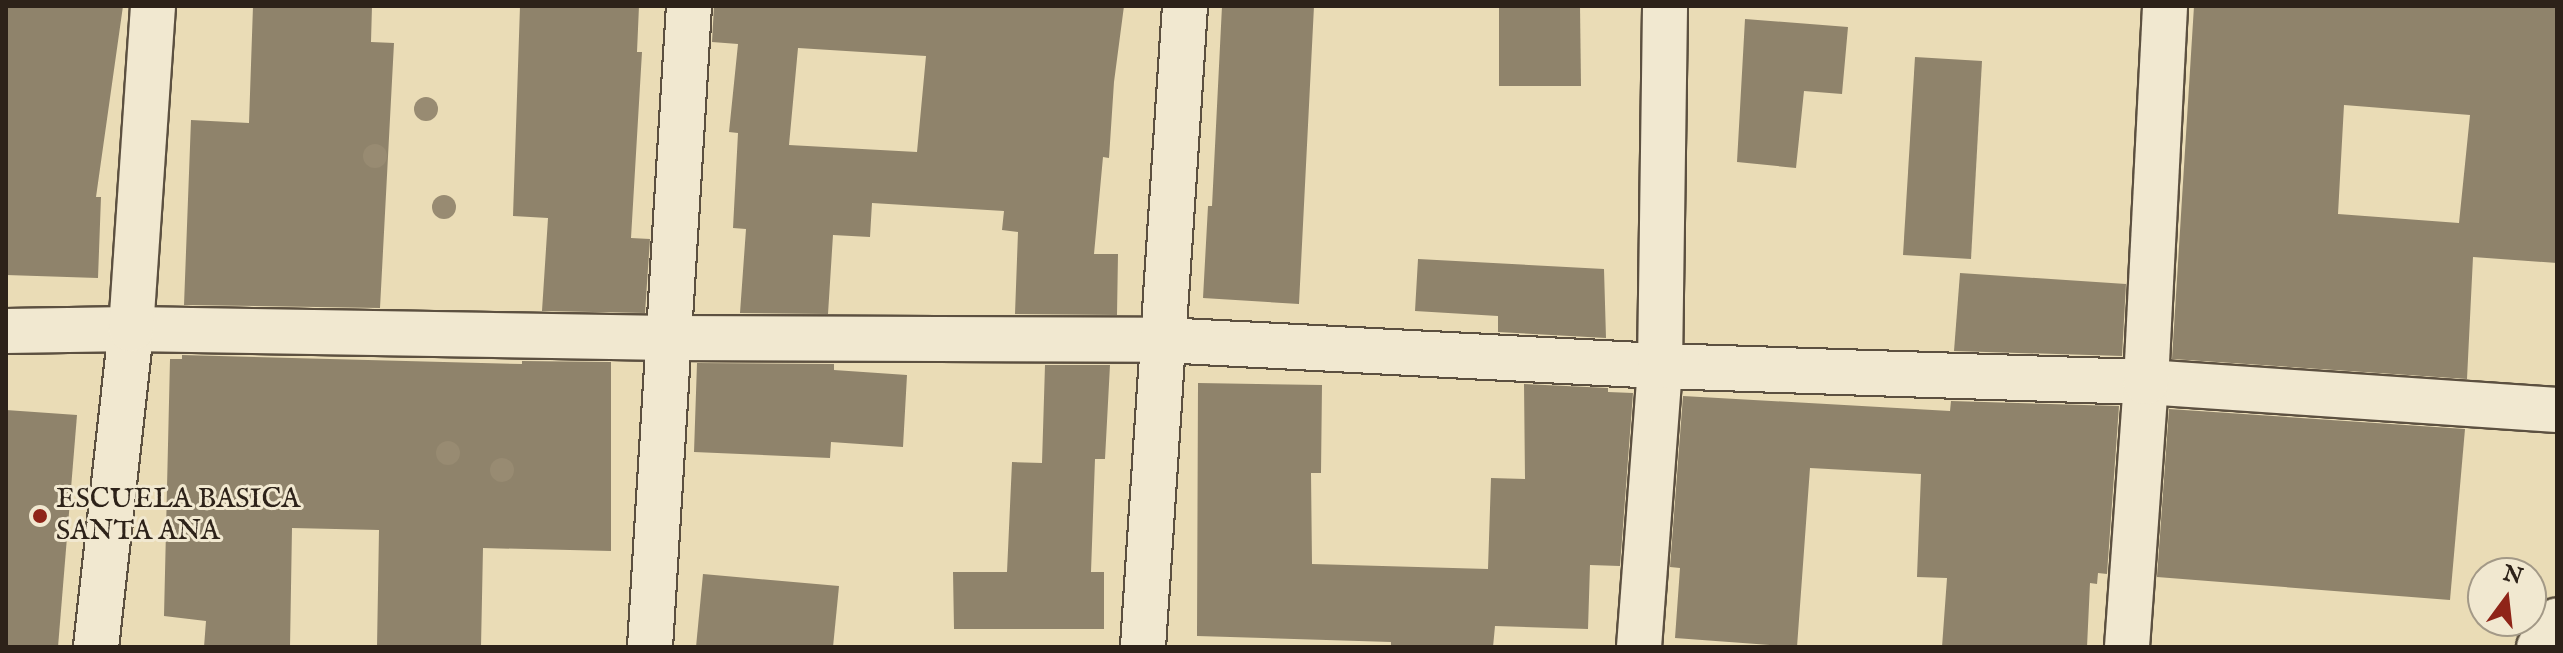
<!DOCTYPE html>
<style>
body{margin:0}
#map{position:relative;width:2563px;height:653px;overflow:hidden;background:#eadcb6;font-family:"IM FELL English",serif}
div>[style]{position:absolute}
.building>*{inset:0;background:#8f836b}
.roads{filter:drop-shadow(2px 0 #5c5040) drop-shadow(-2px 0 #5c5040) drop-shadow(0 2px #5c5040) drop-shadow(0 -2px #5c5040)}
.minor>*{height:44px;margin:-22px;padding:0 22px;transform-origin:22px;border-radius:22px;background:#f1e8d0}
.trees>*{width:24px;height:24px;margin:-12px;border-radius:50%;background:#988b72}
.dots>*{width:22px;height:22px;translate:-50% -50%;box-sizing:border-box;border:4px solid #f1e8d0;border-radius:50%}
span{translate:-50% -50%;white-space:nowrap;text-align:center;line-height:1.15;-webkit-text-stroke:6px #f1e8d0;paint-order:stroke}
.poi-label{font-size:28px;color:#2d2219}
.left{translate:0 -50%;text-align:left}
.frame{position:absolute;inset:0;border:8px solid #2d2219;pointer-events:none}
.north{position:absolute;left:2467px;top:557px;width:80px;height:80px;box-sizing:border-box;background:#f1e8d0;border:2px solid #a39987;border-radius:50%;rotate:15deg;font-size:22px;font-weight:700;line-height:32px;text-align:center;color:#2d2219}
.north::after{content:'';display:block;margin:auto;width:28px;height:36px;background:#8f2418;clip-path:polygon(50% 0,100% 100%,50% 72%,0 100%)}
</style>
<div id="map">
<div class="building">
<i style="clip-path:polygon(6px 6px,123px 6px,96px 197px,101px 197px,98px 278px,6px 275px)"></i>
<i style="clip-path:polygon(253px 6px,372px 6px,371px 42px,394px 43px,380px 308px,184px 305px,191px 120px,249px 123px)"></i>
<i style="clip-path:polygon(520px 6px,639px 6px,637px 52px,642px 52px,631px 238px,650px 239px,645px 313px,542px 311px,548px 218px,513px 216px)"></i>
<i style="clip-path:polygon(evenodd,714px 6px,1124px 6px,1114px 82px,1109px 158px,1103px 157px,1094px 254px,1118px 254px,1117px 315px,1015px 314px,1018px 232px,1002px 230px,1004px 211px,872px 203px,870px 237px,833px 235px,828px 314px,740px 313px,746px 229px,733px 228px,738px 133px,729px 132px,738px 44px,712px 42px,714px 6px,798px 48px,926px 56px,917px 152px,789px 145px,798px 48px)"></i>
<i style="clip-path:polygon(1222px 6px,1314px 6px,1299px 304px,1203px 298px,1208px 206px,1212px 206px)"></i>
<i style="clip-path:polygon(1499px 6px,1580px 6px,1581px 86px,1499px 86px)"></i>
<i style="clip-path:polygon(evenodd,2194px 6px,2557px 6px,2557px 263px,2473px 257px,2467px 379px,2172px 359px,2194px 6px,2344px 105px,2470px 115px,2459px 223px,2338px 214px,2344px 105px)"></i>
<i style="clip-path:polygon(1745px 19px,1848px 27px,1842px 94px,1804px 91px,1796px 168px,1737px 162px)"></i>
<i style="clip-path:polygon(1915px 57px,1982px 61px,1971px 259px,1903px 255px)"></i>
<i style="clip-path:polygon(1418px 259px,1604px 269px,1606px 338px,1498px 332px,1498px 316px,1415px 311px)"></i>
<i style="clip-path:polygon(1960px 273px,2126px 284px,2122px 356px,1954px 351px)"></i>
<i style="clip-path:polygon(182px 355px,522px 364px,522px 361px,611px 362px,611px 551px,483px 548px,481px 647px,377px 647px,379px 530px,292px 528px,290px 647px,204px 647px,206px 621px,164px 616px,170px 359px,182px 359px)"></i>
<i style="clip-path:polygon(697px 363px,834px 364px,834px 370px,907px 375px,903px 447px,831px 442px,830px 458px,694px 452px)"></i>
<i style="clip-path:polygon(1045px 365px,1110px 365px,1105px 459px,1095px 459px,1091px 572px,1104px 572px,1104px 629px,954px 629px,953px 572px,1007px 572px,1012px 462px,1042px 463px)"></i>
<i style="clip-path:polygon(1198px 383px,1322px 385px,1321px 473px,1311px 473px,1312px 564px,1488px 569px,1491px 478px,1525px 479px,1524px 384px,1608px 388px,1608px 392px,1633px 393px,1620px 566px,1590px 565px,1588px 629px,1495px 626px,1493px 647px,1391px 647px,1391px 642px,1197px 636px)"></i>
<i style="clip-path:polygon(1683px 396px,1950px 411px,1951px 401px,2119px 406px,2107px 574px,2098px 573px,2097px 584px,2090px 583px,2087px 647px,1942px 647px,1947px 578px,1917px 577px,1921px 474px,1810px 468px,1797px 647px,1675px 638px,1680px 568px,1670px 567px)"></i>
<i style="clip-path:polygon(2169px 409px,2465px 429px,2450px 600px,2157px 577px)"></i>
<i style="clip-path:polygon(6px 410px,77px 415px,58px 647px,6px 647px)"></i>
<i style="clip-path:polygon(703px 574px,839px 586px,833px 647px,696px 647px)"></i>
</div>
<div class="roads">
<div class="minor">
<i style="left:6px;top:331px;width:125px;rotate:-0.9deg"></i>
<i style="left:131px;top:329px;width:538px;rotate:0.96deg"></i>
<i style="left:669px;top:338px;width:494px;rotate:0.2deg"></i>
<i style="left:1163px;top:340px;width:498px;rotate:3deg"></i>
<i style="left:1660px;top:366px;width:486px;rotate:1.9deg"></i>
<i style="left:2146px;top:382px;width:412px;rotate:3.9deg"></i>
<i style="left:96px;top:647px;width:320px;rotate:-83.7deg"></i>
<i style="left:131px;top:329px;width:324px;rotate:-86.1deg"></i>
<i style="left:650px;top:647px;width:642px;rotate:-86.52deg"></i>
<i style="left:1143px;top:647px;width:642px;rotate:-86.25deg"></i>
<i style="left:1639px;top:647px;width:282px;rotate:-85.7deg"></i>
<i style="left:1660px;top:366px;width:360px;rotate:-89.2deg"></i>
<i style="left:2127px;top:647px;width:266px;rotate:-85.9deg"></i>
<i style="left:2146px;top:382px;width:376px;rotate:-87.1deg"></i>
<i style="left:2539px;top:647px;width:32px;rotate:-56deg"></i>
</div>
</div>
<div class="trees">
<i style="left:426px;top:109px"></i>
<i style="left:375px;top:156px"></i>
<i style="left:444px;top:207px"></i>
<i style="left:448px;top:453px"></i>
<i style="left:502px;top:470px"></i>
</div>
<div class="dots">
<i style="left:40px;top:516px;background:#8f2418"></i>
</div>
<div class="poi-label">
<span class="left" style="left:56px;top:516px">ESCUELA BASICA<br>SANTA ANA</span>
</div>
<div class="frame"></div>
<div class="north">N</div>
</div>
